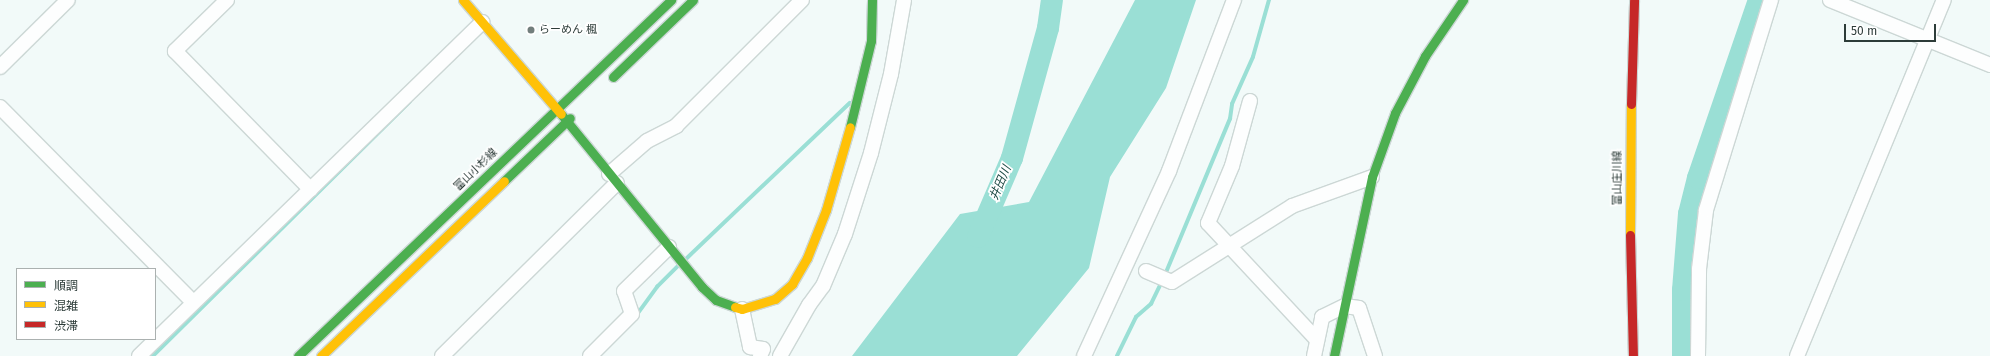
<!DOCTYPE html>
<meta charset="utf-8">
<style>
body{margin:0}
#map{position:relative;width:1990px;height:356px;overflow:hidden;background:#f2faf9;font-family:"Fira Sans","Noto Sans JP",sans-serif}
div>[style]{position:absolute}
.water>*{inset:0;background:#9adfd5}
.stream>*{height:3.5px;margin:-1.75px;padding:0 1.75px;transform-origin:1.75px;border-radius:1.75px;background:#9adfd5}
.river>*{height:22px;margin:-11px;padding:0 11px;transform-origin:11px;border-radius:11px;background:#9adfd5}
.roads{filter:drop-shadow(1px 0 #ccd7d5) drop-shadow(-1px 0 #ccd7d5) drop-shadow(0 1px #ccd7d5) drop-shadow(0 -1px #ccd7d5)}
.street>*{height:14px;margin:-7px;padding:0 7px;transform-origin:7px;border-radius:7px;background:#fdfefe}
.fast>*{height:9px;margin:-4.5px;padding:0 4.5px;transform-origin:4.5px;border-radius:4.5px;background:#4caf50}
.slow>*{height:9px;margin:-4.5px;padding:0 4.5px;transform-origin:4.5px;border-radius:4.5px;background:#ffc107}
.jam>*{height:9px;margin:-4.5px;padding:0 4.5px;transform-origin:4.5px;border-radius:4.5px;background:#c62828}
.dots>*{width:11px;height:11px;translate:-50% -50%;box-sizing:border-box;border:2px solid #fff;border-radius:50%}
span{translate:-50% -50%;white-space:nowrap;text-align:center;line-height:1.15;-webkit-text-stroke:3.5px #fff;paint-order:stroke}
.poi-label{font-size:11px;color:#2d3c39}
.left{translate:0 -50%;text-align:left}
.street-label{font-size:11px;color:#2d3c39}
.water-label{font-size:12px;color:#1f4b45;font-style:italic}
.legend{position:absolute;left:16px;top:268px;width:140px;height:72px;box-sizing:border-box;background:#fff;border:1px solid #abb1b0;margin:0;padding:5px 7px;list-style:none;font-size:12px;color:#2d3c39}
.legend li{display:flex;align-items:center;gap:8px;height:20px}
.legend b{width:20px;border:1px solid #abb1b0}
.scale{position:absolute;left:1844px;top:24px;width:92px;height:18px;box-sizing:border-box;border:2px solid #2d3c39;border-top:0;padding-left:5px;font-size:12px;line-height:14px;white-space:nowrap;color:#2d3c39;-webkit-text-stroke:3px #fff;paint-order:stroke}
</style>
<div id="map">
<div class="water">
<i style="clip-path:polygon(1135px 0,1196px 0,1166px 88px,1110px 177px,1089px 268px,1017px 356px,852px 356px,960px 214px,1029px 202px)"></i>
</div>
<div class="stream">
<i style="left:686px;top:259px;width:226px;rotate:-43.6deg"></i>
<i style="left:1165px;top:275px;width:169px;rotate:-67.4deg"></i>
<i style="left:1230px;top:119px;width:15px;rotate:-82deg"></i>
<i style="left:1232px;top:104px;width:51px;rotate:-65.9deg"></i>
<i style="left:1253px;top:57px;width:59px;rotate:-74.3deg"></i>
<i style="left:636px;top:316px;width:36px;rotate:-54deg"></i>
<i style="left:657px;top:287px;width:30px;rotate:-45deg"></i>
<i style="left:153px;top:356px;width:361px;rotate:-44.7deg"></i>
<i style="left:1117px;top:356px;width:43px;rotate:-64deg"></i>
<i style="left:1136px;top:317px;width:20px;rotate:-41deg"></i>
<i style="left:1151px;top:304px;width:25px;rotate:-64deg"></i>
</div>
<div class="river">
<i style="left:978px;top:237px;width:86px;rotate:-66.7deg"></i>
<i style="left:1012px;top:158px;width:135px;rotate:-74.5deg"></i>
<i style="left:1048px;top:28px;width:28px;rotate:-82deg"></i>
<i style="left:1683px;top:356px;width:66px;rotate:-90deg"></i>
<i style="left:1683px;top:290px;width:76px;rotate:-85.5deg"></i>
<i style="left:1689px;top:214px;width:37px;rotate:-76deg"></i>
<i style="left:1698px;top:178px;width:188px;rotate:-71.1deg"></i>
</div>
<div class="roads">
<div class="street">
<i style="left:227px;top:0;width:73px;rotate:135.6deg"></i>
<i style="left:175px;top:51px;width:194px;rotate:45.6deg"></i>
<i style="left:1830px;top:0;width:173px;rotate:22.1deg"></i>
<i style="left:0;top:67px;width:95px;rotate:-44.6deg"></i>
<i style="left:1250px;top:101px;width:67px;rotate:105.5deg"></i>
<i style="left:1232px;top:166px;width:62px;rotate:112.8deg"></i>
<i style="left:1208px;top:223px;width:160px;rotate:47deg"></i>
<i style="left:0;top:107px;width:274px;rotate:45.3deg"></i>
<i style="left:609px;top:174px;width:50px;rotate:-41deg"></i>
<i style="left:647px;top:141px;width:33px;rotate:-27deg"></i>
<i style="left:676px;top:126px;width:178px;rotate:-45deg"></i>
<i style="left:1146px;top:271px;width:28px;rotate:23deg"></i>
<i style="left:1172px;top:282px;width:142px;rotate:-32.3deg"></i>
<i style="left:1292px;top:206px;width:85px;rotate:-19.9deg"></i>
<i style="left:742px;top:309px;width:39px;rotate:78deg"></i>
<i style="left:750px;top:347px;width:13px;rotate:9deg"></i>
<i style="left:763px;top:349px;width:8px;rotate:113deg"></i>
<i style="left:139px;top:356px;width:479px;rotate:-44.2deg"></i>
<i style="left:442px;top:356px;width:246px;rotate:-44.7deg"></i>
<i style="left:590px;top:356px;width:59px;rotate:-45deg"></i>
<i style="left:632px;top:314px;width:24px;rotate:-109deg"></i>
<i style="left:624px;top:291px;width:63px;rotate:-44.4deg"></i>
<i style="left:780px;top:356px;width:59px;rotate:-60.4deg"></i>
<i style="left:809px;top:305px;width:24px;rotate:-54deg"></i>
<i style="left:823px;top:286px;width:56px;rotate:-67.1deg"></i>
<i style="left:845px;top:234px;width:85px;rotate:-72.2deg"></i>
<i style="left:871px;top:153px;width:81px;rotate:-75.8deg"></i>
<i style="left:891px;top:74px;width:75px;rotate:-80deg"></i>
<i style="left:1084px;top:356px;width:204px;rotate:-65.3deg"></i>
<i style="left:1169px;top:171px;width:183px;rotate:-69.2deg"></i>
<i style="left:1314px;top:356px;width:40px;rotate:-78deg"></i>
<i style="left:1322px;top:317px;width:25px;rotate:-26deg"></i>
<i style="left:1345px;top:306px;width:14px;rotate:8deg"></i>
<i style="left:1359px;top:308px;width:51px;rotate:71.6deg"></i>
<i style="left:1698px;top:356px;width:87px;rotate:-89.3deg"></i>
<i style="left:1699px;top:269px;width:59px;rotate:-83.2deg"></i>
<i style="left:1706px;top:210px;width:220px;rotate:-72.8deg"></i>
<i style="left:1797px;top:356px;width:385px;rotate:-67.6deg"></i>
</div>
<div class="fast">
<i style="left:613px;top:77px;width:111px;rotate:-43.9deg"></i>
<i style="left:561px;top:114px;width:223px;rotate:50.8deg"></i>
<i style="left:702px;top:287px;width:19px;rotate:43deg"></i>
<i style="left:716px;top:300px;width:20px;rotate:20deg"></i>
<i style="left:850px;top:127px;width:89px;rotate:-76.3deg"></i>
<i style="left:871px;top:41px;width:41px;rotate:-88.6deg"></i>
<i style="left:504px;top:181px;width:91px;rotate:-43.7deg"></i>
<i style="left:298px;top:356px;width:516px;rotate:-43.66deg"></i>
<i style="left:1334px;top:356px;width:183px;rotate:-78deg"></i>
<i style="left:1372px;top:177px;width:68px;rotate:-70.2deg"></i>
<i style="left:1395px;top:113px;width:64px;rotate:-62.2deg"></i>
<i style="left:1425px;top:56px;width:68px;rotate:-55.8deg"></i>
</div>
<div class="slow">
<i style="left:463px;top:0;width:150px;rotate:49.3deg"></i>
<i style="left:1630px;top:235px;width:131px;rotate:-89.6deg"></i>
<i style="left:735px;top:307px;width:7px;rotate:16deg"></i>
<i style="left:742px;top:309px;width:34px;rotate:-17deg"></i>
<i style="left:775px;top:299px;width:23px;rotate:-41deg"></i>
<i style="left:792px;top:284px;width:30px;rotate:-60deg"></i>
<i style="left:807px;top:258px;width:52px;rotate:-68.4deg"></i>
<i style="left:826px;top:210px;width:86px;rotate:-73.9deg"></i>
<i style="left:321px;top:356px;width:253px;rotate:-43.7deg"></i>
</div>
<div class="jam">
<i style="left:1631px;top:104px;width:104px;rotate:-88.3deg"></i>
<i style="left:1630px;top:235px;width:121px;rotate:88.6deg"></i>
</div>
</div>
<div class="dots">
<i style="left:531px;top:30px;background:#727e7c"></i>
</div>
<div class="poi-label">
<span class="left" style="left:539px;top:30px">らーめん 楓</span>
</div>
<div class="street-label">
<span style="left:476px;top:170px;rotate:-44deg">富山小杉線</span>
<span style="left:1618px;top:178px;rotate:-90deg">富山庄川線</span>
</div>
<div class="water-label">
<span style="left:1001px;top:183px;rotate:-67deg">井田川</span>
</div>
<ul class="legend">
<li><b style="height:5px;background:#4caf50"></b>順調</li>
<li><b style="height:5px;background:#ffc107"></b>混雑</li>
<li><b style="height:5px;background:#c62828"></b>渋滞</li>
</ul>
<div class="scale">50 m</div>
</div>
